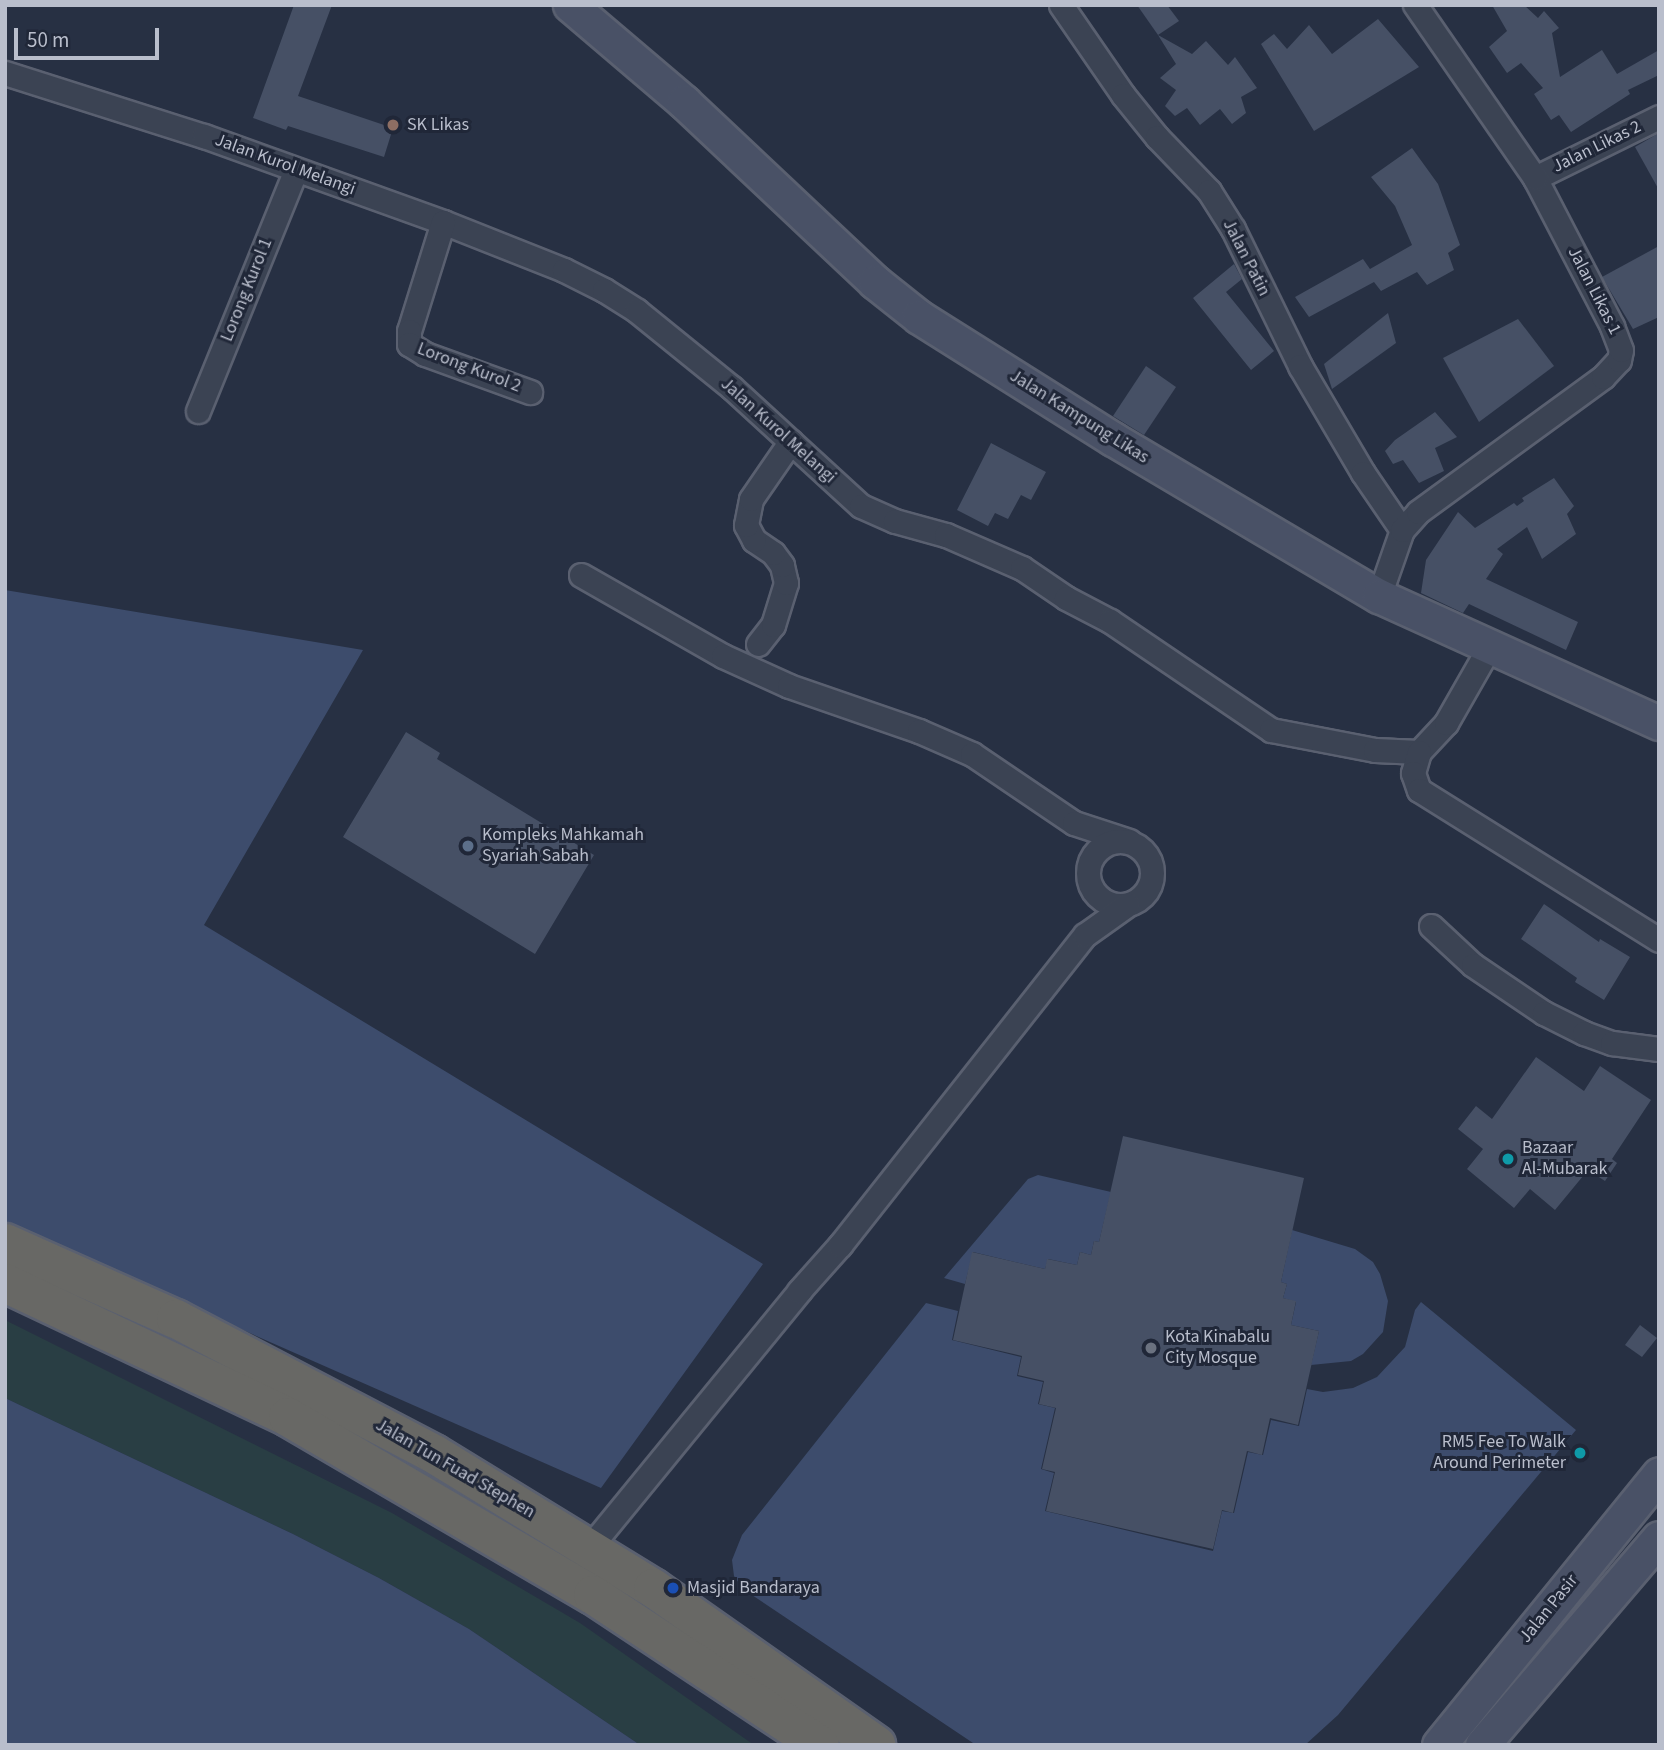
<!DOCTYPE html>
<style>
body{margin:0}
#map{position:relative;width:1664px;height:1750px;overflow:hidden;background:#273043;font-family:"Source Sans 3",sans-serif}
div>[style]{position:absolute}
.green>*{inset:0;background:#293e44}
.water>*{inset:0;background:#3d4c6c}
.building>*{inset:0;background:#465065}
.roads{filter:drop-shadow(2px 0 #5a6070) drop-shadow(-2px 0 #5a6070) drop-shadow(0 2px #5a6070) drop-shadow(0 -2px #5a6070)}
.minor>*{height:23px;margin:-11.5px;padding:0 11.5px;transform-origin:11.5px;border-radius:11.5px;background:#3b4353}
.minor>.ring{margin:-11.5px;padding:0;box-sizing:content-box;background:none;border:23px solid #3b4353;border-radius:50%}
.secondary>*{height:33px;margin:-16.5px;padding:0 16.5px;transform-origin:16.5px;border-radius:16.5px;background:#495166}
.trunk>*{height:38px;margin:-19px;padding:0 19px;transform-origin:19px;border-radius:19px;background:#686865}
.dots>*{width:19px;height:19px;translate:-50% -50%;box-sizing:border-box;border:4px solid #202738;border-radius:50%}
span{translate:-50% -50%;white-space:nowrap;text-align:center;line-height:1.15;-webkit-text-stroke:6px #202738;paint-order:stroke}
.poi-label{font-size:18px;color:#b9becc}
.left{translate:0 -50%;text-align:left}
.right{translate:-100% -50%;text-align:right}
.street-label{font-size:18px;color:#b9becc}
.frame{position:absolute;inset:0;border:7px solid #b9becc;pointer-events:none}
.scale{position:absolute;left:14px;top:28px;width:145px;height:32px;box-sizing:border-box;border:4px solid #b9becc;border-top:0;padding-left:9px;font-size:21px;line-height:24px;white-space:nowrap;color:#b9becc;-webkit-text-stroke:5px #202738;paint-order:stroke}
</style>
<div id="map">
<div class="green">
<i style="clip-path:polygon(5px 1320px,392px 1513px,580px 1623px,754px 1745px,640px 1745px,469px 1629px,379px 1578px,293px 1534px,5px 1398px)"></i>
</div>
<div class="water">
<i style="clip-path:polygon(5px 590px,363px 650px,204px 925px,763px 1264px,601px 1488px,5px 1225px)"></i>
<i style="clip-path:polygon(1038px 1175px,1111px 1192px,1099px 1242px,1094px 1241px,1091px 1255px,1080px 1252px,1077px 1265px,1048px 1259px,1045px 1269px,973px 1252px,965px 1284px,944px 1278px,1028px 1179px)"></i>
<i style="clip-path:polygon(1292px 1230px,1355px 1249px,1373px 1262px,1380px 1274px,1388px 1301px,1383px 1332px,1363px 1354px,1351px 1361px,1311px 1365px,1319px 1331px,1291px 1325px,1296px 1302px,1283px 1298px,1287px 1284px,1281px 1282px)"></i>
<i style="clip-path:polygon(1421px 1302px,1576px 1430px,1338px 1715px,1305px 1745px,976px 1745px,743px 1589px,734px 1576px,732px 1560px,742px 1535px,926px 1303px,958px 1311px,952px 1340px,1021px 1357px,1017px 1376px,1043px 1382px,1038px 1404px,1055px 1408px,1041px 1469px,1054px 1473px,1045px 1511px,1213px 1551px,1222px 1511px,1234px 1513px,1248px 1452px,1263px 1455px,1271px 1420px,1299px 1426px,1307px 1389px,1323px 1392px,1353px 1388px,1377px 1377px,1405px 1347px,1415px 1310px)"></i>
<i style="clip-path:polygon(5px 1398px,293px 1534px,379px 1578px,469px 1629px,640px 1745px,5px 1745px)"></i>
</div>
<div class="building">
<i style="clip-path:polygon(294px 5px,332px 5px,298px 96px,393px 128px,384px 157px,288px 126px,286px 130px,253px 118px)"></i>
<i style="clip-path:polygon(1137px 5px,1167px 5px,1179px 21px,1158px 35px)"></i>
<i style="clip-path:polygon(1492px 5px,1524px 5px,1538px 18px,1544px 11px,1559px 28px,1552px 33px,1560px 77px,1602px 50px,1617px 74px,1659px 50px,1659px 75px,1628px 90px,1630px 94px,1571px 132px,1559px 115px,1551px 120px,1534px 94px,1543px 88px,1521px 63px,1507px 73px,1489px 47px,1507px 31px)"></i>
<i style="clip-path:polygon(1378px 19px,1419px 67px,1314px 131px,1261px 44px,1274px 34px,1287px 49px,1309px 25px,1332px 54px)"></i>
<i style="clip-path:polygon(1158px 35px,1192px 54px,1206px 41px,1228px 65px,1235px 57px,1257px 88px,1241px 97px,1246px 113px,1232px 124px,1220px 109px,1200px 125px,1187px 108px,1175px 116px,1165px 106px,1176px 90px,1160px 78px,1176px 64px)"></i>
<i style="clip-path:polygon(1659px 133px,1659px 190px,1635px 147px)"></i>
<i style="clip-path:polygon(1412px 148px,1438px 184px,1460px 245px,1448px 253px,1454px 270px,1427px 285px,1417px 272px,1381px 291px,1374px 282px,1309px 317px,1295px 297px,1363px 259px,1370px 269px,1412px 245px,1395px 206px,1371px 177px)"></i>
<i style="clip-path:polygon(1659px 246px,1659px 317px,1633px 329px,1602px 277px)"></i>
<i style="clip-path:polygon(1234px 264px,1242px 279px,1226px 292px,1274px 351px,1251px 370px,1193px 298px)"></i>
<i style="clip-path:polygon(1388px 313px,1396px 343px,1332px 389px,1324px 364px)"></i>
<i style="clip-path:polygon(1518px 319px,1554px 366px,1479px 422px,1443px 358px)"></i>
<i style="clip-path:polygon(1146px 366px,1176px 387px,1144px 435px,1113px 416px)"></i>
<i style="clip-path:polygon(1435px 412px,1457px 437px,1435px 448px,1444px 471px,1419px 483px,1403px 460px,1393px 464px,1385px 451px,1395px 440px)"></i>
<i style="clip-path:polygon(991px 443px,1046px 472px,1031px 500px,1021px 495px,1008px 519px,995px 513px,988px 526px,957px 510px)"></i>
<i style="clip-path:polygon(1554px 478px,1574px 506px,1567px 514px,1576px 534px,1542px 559px,1527px 527px,1497px 549px,1503px 554px,1486px 579px,1578px 622px,1566px 650px,1469px 604px,1463px 613px,1421px 593px,1426px 560px,1458px 512px,1475px 528px,1514px 503px,1517px 506px,1524px 501px,1522px 498px)"></i>
<i style="clip-path:polygon(406px 732px,440px 753px,437px 759px,594px 855px,535px 954px,343px 837px)"></i>
<i style="clip-path:polygon(1544px 904px,1599px 942px,1600px 939px,1630px 957px,1604px 1000px,1575px 982px,1577px 978px,1521px 939px)"></i>
<i style="clip-path:polygon(1536px 1057px,1584px 1091px,1600px 1066px,1651px 1100px,1612px 1159px,1617px 1163px,1605px 1181px,1588px 1170px,1555px 1210px,1530px 1189px,1514px 1208px,1467px 1169px,1483px 1149px,1458px 1129px,1476px 1106px,1492px 1119px)"></i>
<i style="clip-path:polygon(1123px 1136px,1304px 1178px,1281px 1282px,1287px 1284px,1283px 1298px,1296px 1301px,1291px 1325px,1319px 1331px,1298px 1425px,1270px 1418px,1262px 1455px,1247px 1451px,1233px 1513px,1222px 1510px,1213px 1549px,1046px 1511px,1055px 1472px,1042px 1469px,1056px 1408px,1039px 1404px,1044px 1381px,1018px 1375px,1022px 1356px,953px 1340px,972px 1252px,1045px 1269px,1047px 1259px,1077px 1265px,1080px 1252px,1091px 1255px,1094px 1241px,1099px 1242px)"></i>
<i style="clip-path:polygon(1640px 1325px,1657px 1338px,1642px 1357px,1625px 1345px)"></i>
</div>
<div class="roads">
<div class="minor">
<i style="left:1061px;top:5px;width:109px;rotate:55.4deg"></i>
<i style="left:1123px;top:95px;width:54px;rotate:51deg"></i>
<i style="left:1157px;top:137px;width:75px;rotate:46.1deg"></i>
<i style="left:1209px;top:191px;width:45px;rotate:57.7deg"></i>
<i style="left:1233px;top:229px;width:153px;rotate:63.9deg"></i>
<i style="left:1300px;top:366px;width:124px;rotate:59.5deg"></i>
<i style="left:1363px;top:473px;width:69px;rotate:55.6deg"></i>
<i style="left:5px;top:73px;width:209px;rotate:17.6deg"></i>
<i style="left:204px;top:136px;width:254px;rotate:19.8deg"></i>
<i style="left:443px;top:222px;width:130px;rotate:21.6deg"></i>
<i style="left:564px;top:270px;width:45px;rotate:26.6deg"></i>
<i style="left:604px;top:290px;width:39px;rotate:32deg"></i>
<i style="left:637px;top:311px;width:121px;rotate:39deg"></i>
<i style="left:731px;top:387px;width:176px;rotate:42.5deg"></i>
<i style="left:861px;top:506px;width:37px;rotate:24deg"></i>
<i style="left:895px;top:521px;width:53px;rotate:15.4deg"></i>
<i style="left:946px;top:535px;width:83px;rotate:23.5deg"></i>
<i style="left:1022px;top:568px;width:53px;rotate:34.3deg"></i>
<i style="left:1066px;top:598px;width:50px;rotate:27.6deg"></i>
<i style="left:1110px;top:621px;width:194px;rotate:34.1deg"></i>
<i style="left:1271px;top:730px;width:106px;rotate:10.9deg"></i>
<i style="left:1375px;top:750px;width:44px;rotate:2.6deg"></i>
<i style="left:1419px;top:752px;width:40px;rotate:-47deg"></i>
<i style="left:1446px;top:723px;width:89px;rotate:-60.3deg"></i>
<i style="left:1535px;top:178px;width:138px;rotate:-26.2deg"></i>
<i style="left:443px;top:222px;width:114px;rotate:107.3deg"></i>
<i style="left:409px;top:331px;width:13px;rotate:90deg"></i>
<i style="left:409px;top:344px;width:19px;rotate:32deg"></i>
<i style="left:425px;top:354px;width:112px;rotate:19.9deg"></i>
<i style="left:198px;top:411px;width:260px;rotate:-67.9deg"></i>
<i style="left:581px;top:575px;width:163px;rotate:29.7deg"></i>
<i style="left:723px;top:656px;width:72px;rotate:24.4deg"></i>
<i style="left:789px;top:686px;width:138px;rotate:19.1deg"></i>
<i style="left:919px;top:731px;width:58px;rotate:23.5deg"></i>
<i style="left:972px;top:754px;width:123px;rotate:34.1deg"></i>
<i style="left:1074px;top:823px;width:58px;rotate:18.1deg"></i>
<i style="left:1379px;top:596px;width:70px;rotate:-70.8deg"></i>
<i style="left:1402px;top:530px;width:24px;rotate:-48deg"></i>
<i style="left:1418px;top:512px;width:229px;rotate:-36.1deg"></i>
<i style="left:1603px;top:377px;width:23px;rotate:-47deg"></i>
<i style="left:1619px;top:360px;width:10px;rotate:-79deg"></i>
<i style="left:1621px;top:350px;width:26px;rotate:-111deg"></i>
<i style="left:1612px;top:326px;width:167px;rotate:-117.5deg"></i>
<i style="left:1535px;top:178px;width:211px;rotate:-124.7deg"></i>
<i style="left:758px;top:644px;width:24px;rotate:-52deg"></i>
<i style="left:773px;top:625px;width:44px;rotate:-72.8deg"></i>
<i style="left:786px;top:583px;width:18px;rotate:-103deg"></i>
<i style="left:782px;top:565px;width:15px;rotate:-127deg"></i>
<i style="left:773px;top:553px;width:23px;rotate:-146deg"></i>
<i style="left:754px;top:540px;width:17px;rotate:-118deg"></i>
<i style="left:746px;top:525px;width:26px;rotate:-79deg"></i>
<i style="left:751px;top:499px;width:70px;rotate:-55.4deg"></i>
<i style="left:1419px;top:752px;width:22px;rotate:106deg"></i>
<i style="left:1413px;top:773px;width:18px;rotate:71deg"></i>
<i style="left:1419px;top:790px;width:283px;rotate:32deg"></i>
<i class="ring" style="left:1088px;top:841px;width:41px;height:41px"></i>
<i style="left:1431px;top:926px;width:57px;rotate:42.9deg"></i>
<i style="left:1473px;top:965px;width:86px;rotate:34.1deg"></i>
<i style="left:1544px;top:1013px;width:45px;rotate:26.6deg"></i>
<i style="left:1584px;top:1033px;width:30px;rotate:20deg"></i>
<i style="left:1612px;top:1043px;width:47px;rotate:7.3deg"></i>
<i style="left:589px;top:1548px;width:332px;rotate:-50.7deg"></i>
<i style="left:799px;top:1291px;width:62px;rotate:-48.3deg"></i>
<i style="left:840px;top:1245px;width:395px;rotate:-51.7deg"></i>
<i style="left:1085px;top:935px;width:52px;rotate:-35.5deg"></i>
</div>
<div class="secondary">
<i style="left:570px;top:5px;width:150px;rotate:40.4deg"></i>
<i style="left:684px;top:102px;width:262px;rotate:43.3deg"></i>
<i style="left:875px;top:282px;width:56px;rotate:38.5deg"></i>
<i style="left:919px;top:317px;width:229px;rotate:32.2deg"></i>
<i style="left:1113px;top:439px;width:309px;rotate:30.6deg"></i>
<i style="left:1379px;top:596px;width:307px;rotate:24.4deg"></i>
<i style="left:1439px;top:1745px;width:349px;rotate:-50.9deg"></i>
<i style="left:1482px;top:1745px;width:272px;rotate:-49.5deg"></i>
</div>
<div class="trunk">
<i style="left:5px;top:1243px;width:187px;rotate:24deg"></i>
<i style="left:176px;top:1319px;width:291px;rotate:27.6deg"></i>
<i style="left:434px;top:1454px;width:257px;rotate:31.5deg"></i>
<i style="left:653px;top:1588px;width:273px;rotate:35.1deg"></i>
<i style="left:5px;top:1283px;width:313px;rotate:25.3deg"></i>
<i style="left:288px;top:1417px;width:353px;rotate:30.3deg"></i>
<i style="left:593px;top:1595px;width:272px;rotate:33.5deg"></i>
</div>
</div>
<div class="dots">
<i style="left:393px;top:125px;background:#8d6e63"></i>
<i style="left:468px;top:846px;background:#5c6f8a"></i>
<i style="left:1508px;top:1159px;background:#0f9aa8"></i>
<i style="left:1151px;top:1348px;background:#6b7280"></i>
<i style="left:1580px;top:1453px;background:#0f9aa8"></i>
<i style="left:673px;top:1588px;background:#1a4fb4"></i>
</div>
<div class="poi-label">
<span class="left" style="left:407px;top:125px">SK Likas</span>
<span class="left" style="left:482px;top:846px">Kompleks Mahkamah<br>Syariah Sabah</span>
<span class="left" style="left:1522px;top:1159px">Bazaar<br>Al-Mubarak</span>
<span class="left" style="left:1165px;top:1348px">Kota Kinabalu<br>City Mosque</span>
<span class="right" style="left:1566px;top:1453px">RM5 Fee To Walk<br>Around Perimeter</span>
<span class="left" style="left:687px;top:1588px">Masjid Bandaraya</span>
</div>
<div class="street-label">
<span style="left:1597px;top:147px;rotate:-26deg">Jalan Likas 2</span>
<span style="left:285px;top:165px;rotate:20deg">Jalan Kurol Melangi</span>
<span style="left:1246px;top:258px;rotate:63deg">Jalan Patin</span>
<span style="left:247px;top:290px;rotate:-68deg">Lorong Kurol 1</span>
<span style="left:1594px;top:291px;rotate:63deg">Jalan Likas 1</span>
<span style="left:469px;top:368px;rotate:21deg">Lorong Kurol 2</span>
<span style="left:1079px;top:417px;rotate:32deg">Jalan Kampung Likas</span>
<span style="left:778px;top:431px;rotate:42deg">Jalan Kurol Melangi</span>
<span style="left:455px;top:1469px;rotate:30deg">Jalan Tun Fuad Stephen</span>
<span style="left:1549px;top:1609px;rotate:-51deg">Jalan Pasir</span>
</div>
<div class="frame"></div>
<div class="scale">50 m</div>
</div>
